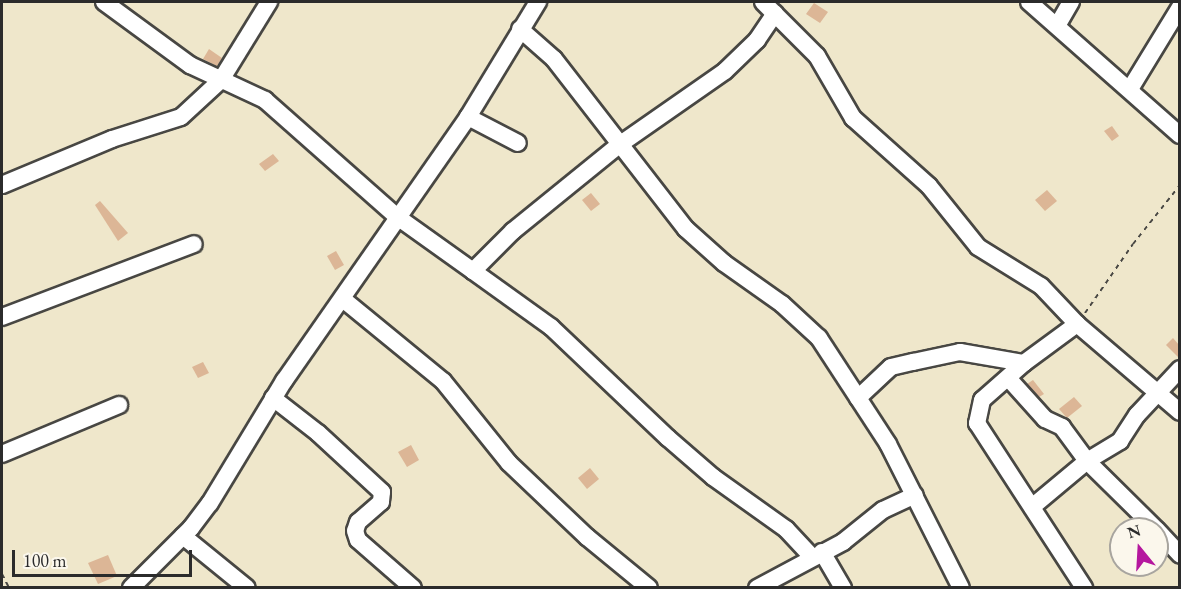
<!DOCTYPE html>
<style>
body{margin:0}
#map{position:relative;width:1181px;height:589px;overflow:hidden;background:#efe7cb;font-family:"EB Garamond",serif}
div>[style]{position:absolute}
.building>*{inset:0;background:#dcb696}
.path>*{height:2px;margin-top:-1px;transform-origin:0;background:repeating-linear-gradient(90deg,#484743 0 4.5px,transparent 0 9px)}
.roads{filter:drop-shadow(2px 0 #484743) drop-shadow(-2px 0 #484743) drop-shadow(0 2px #484743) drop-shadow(0 -2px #484743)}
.minor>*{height:16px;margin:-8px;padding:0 8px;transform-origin:8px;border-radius:8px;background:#fff}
span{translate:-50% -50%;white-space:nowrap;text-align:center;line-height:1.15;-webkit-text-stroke:4.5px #fbf7ec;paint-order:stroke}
.frame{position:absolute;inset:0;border:3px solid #2b2b2b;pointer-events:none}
.north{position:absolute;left:1109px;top:517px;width:60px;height:60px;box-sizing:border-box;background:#fbf7ec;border:2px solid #a8a59f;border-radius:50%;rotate:342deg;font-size:16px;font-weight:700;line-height:24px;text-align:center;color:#2b2b2b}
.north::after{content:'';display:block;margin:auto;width:21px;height:27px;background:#b5179e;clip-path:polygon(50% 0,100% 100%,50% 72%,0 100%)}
.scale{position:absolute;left:12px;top:550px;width:180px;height:27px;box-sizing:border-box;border:3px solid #2b2b2b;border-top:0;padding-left:8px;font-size:18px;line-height:21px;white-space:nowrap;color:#2b2b2b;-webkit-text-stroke:4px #fbf7ec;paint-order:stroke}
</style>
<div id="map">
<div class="building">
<i style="clip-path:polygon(814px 3px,828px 12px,820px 23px,806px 14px)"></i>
<i style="clip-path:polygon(209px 49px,222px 58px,217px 66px,203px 59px)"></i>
<i style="clip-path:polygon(1112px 126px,1119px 136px,1112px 141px,1104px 131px)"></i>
<i style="clip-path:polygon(273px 154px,279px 161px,265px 171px,259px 164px)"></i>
<i style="clip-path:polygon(1047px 190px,1057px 201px,1045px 211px,1035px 200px)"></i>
<i style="clip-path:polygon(591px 193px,600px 204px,591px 211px,582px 200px)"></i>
<i style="clip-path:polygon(100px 201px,128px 233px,118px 241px,95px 205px)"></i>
<i style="clip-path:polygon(336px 251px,344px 265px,335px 270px,327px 256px)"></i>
<i style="clip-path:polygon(1173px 338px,1179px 345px,1179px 358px,1166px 345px)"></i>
<i style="clip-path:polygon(203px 362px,209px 373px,198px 378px,192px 367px)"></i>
<i style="clip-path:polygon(1033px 380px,1044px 394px,1039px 397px,1027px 384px)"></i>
<i style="clip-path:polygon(1074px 397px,1082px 406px,1067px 418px,1059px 409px)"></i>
<i style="clip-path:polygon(411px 445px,419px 460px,407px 467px,398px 452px)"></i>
<i style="clip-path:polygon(590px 468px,599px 479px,587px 489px,578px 478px)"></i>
<i style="clip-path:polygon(108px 555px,117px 576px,98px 584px,88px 563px)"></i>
</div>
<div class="path">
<i style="left:1085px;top:313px;width:84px;rotate:-55.2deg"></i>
<i style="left:1133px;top:244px;width:75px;rotate:-51.5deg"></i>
<i style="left:2px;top:574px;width:16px;rotate:63deg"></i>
</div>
<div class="roads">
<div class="minor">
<i style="left:104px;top:2px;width:107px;rotate:36.2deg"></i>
<i style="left:190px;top:65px;width:83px;rotate:25deg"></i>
<i style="left:265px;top:100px;width:175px;rotate:41.5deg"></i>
<i style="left:396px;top:216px;width:95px;rotate:35.5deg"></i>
<i style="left:473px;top:271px;width:57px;rotate:-45deg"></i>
<i style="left:513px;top:231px;width:136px;rotate:-39.1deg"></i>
<i style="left:619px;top:145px;width:129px;rotate:-34.9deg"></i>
<i style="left:725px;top:71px;width:45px;rotate:-44.1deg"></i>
<i style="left:757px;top:40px;width:32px;rotate:-56deg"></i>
<i style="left:763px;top:2px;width:76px;rotate:45deg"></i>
<i style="left:817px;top:56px;width:72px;rotate:59.9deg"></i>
<i style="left:853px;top:118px;width:102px;rotate:41.8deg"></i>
<i style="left:929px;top:186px;width:78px;rotate:51.2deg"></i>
<i style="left:978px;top:247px;width:74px;rotate:31.8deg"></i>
<i style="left:1041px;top:286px;width:52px;rotate:46.5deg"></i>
<i style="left:1077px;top:324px;width:135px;rotate:40.5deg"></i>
<i style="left:1029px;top:2px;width:201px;rotate:41.4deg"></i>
<i style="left:1057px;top:26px;width:28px;rotate:-60deg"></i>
<i style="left:520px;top:29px;width:45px;rotate:41.4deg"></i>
<i style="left:554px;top:59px;width:215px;rotate:52.2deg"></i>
<i style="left:686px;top:229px;width:51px;rotate:41.8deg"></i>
<i style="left:724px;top:263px;width:71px;rotate:35.3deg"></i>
<i style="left:782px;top:304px;width:50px;rotate:42.6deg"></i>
<i style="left:819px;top:338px;width:126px;rotate:56.9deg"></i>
<i style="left:888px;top:444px;width:161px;rotate:63.1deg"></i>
<i style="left:1130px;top:89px;width:96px;rotate:-58.6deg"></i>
<i style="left:468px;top:117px;width:56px;rotate:27.5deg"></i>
<i style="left:2px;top:185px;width:119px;rotate:-22.7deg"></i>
<i style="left:112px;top:139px;width:72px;rotate:-17.7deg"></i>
<i style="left:181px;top:117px;width:54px;rotate:-42.8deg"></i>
<i style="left:221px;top:80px;width:92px;rotate:-58.4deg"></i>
<i style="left:473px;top:271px;width:96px;rotate:35.7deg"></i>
<i style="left:551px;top:327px;width:161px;rotate:43.5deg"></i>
<i style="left:668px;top:438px;width:60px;rotate:40.9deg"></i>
<i style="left:713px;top:477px;width:90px;rotate:35.5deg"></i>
<i style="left:786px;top:529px;width:38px;rotate:47deg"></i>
<i style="left:344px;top:300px;width:128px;rotate:39.3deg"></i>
<i style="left:443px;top:381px;width:105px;rotate:51.2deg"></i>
<i style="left:509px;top:463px;width:108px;rotate:43.5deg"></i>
<i style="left:587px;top:537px;width:80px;rotate:39.4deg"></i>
<i style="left:2px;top:317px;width:205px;rotate:-20.8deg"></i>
<i style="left:1024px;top:363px;width:56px;rotate:138.6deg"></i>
<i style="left:982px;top:400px;width:24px;rotate:102deg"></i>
<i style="left:977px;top:423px;width:197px;rotate:57deg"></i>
<i style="left:1009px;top:379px;width:54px;rotate:48deg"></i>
<i style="left:1045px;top:419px;width:19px;rotate:25deg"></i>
<i style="left:1062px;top:427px;width:42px;rotate:53.7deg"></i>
<i style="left:1087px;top:461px;width:97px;rotate:44.6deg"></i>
<i style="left:273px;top:398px;width:57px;rotate:37.9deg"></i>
<i style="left:318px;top:433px;width:87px;rotate:42.7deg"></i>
<i style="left:382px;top:492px;width:10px;rotate:96deg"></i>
<i style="left:381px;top:502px;width:30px;rotate:139deg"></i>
<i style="left:358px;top:522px;width:9px;rotate:108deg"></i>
<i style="left:355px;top:531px;width:9px;rotate:72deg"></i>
<i style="left:358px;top:540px;width:73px;rotate:41.1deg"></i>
<i style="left:858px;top:398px;width:45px;rotate:-43.2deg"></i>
<i style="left:891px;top:367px;width:23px;rotate:-13deg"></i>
<i style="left:913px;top:362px;width:48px;rotate:-12deg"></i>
<i style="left:960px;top:352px;width:65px;rotate:9.8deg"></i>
<i style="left:1024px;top:363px;width:66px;rotate:-36.3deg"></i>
<i style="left:2px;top:454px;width:127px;rotate:-22.7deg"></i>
<i style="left:1032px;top:507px;width:72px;rotate:-39.9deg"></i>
<i style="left:1087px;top:461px;width:39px;rotate:-31deg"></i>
<i style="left:1120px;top:441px;width:31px;rotate:-57deg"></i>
<i style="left:1137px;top:415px;width:63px;rotate:-46.9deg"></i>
<i style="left:1157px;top:530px;width:34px;rotate:47deg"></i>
<i style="left:183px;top:536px;width:82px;rotate:39.1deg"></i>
<i style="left:822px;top:552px;width:42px;rotate:59.7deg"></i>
<i style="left:131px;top:588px;width:85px;rotate:-45deg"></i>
<i style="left:191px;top:528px;width:31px;rotate:-53deg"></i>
<i style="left:210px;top:503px;width:143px;rotate:-58.8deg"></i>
<i style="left:284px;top:381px;width:322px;rotate:-55.1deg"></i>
<i style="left:468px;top:117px;width:135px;rotate:-58.7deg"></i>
<i style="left:757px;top:588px;width:98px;rotate:-28.1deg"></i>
<i style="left:843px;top:542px;width:51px;rotate:-38.7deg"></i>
<i style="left:883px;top:510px;width:35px;rotate:-25deg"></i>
</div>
</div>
<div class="frame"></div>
<div class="north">N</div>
<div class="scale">100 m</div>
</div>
